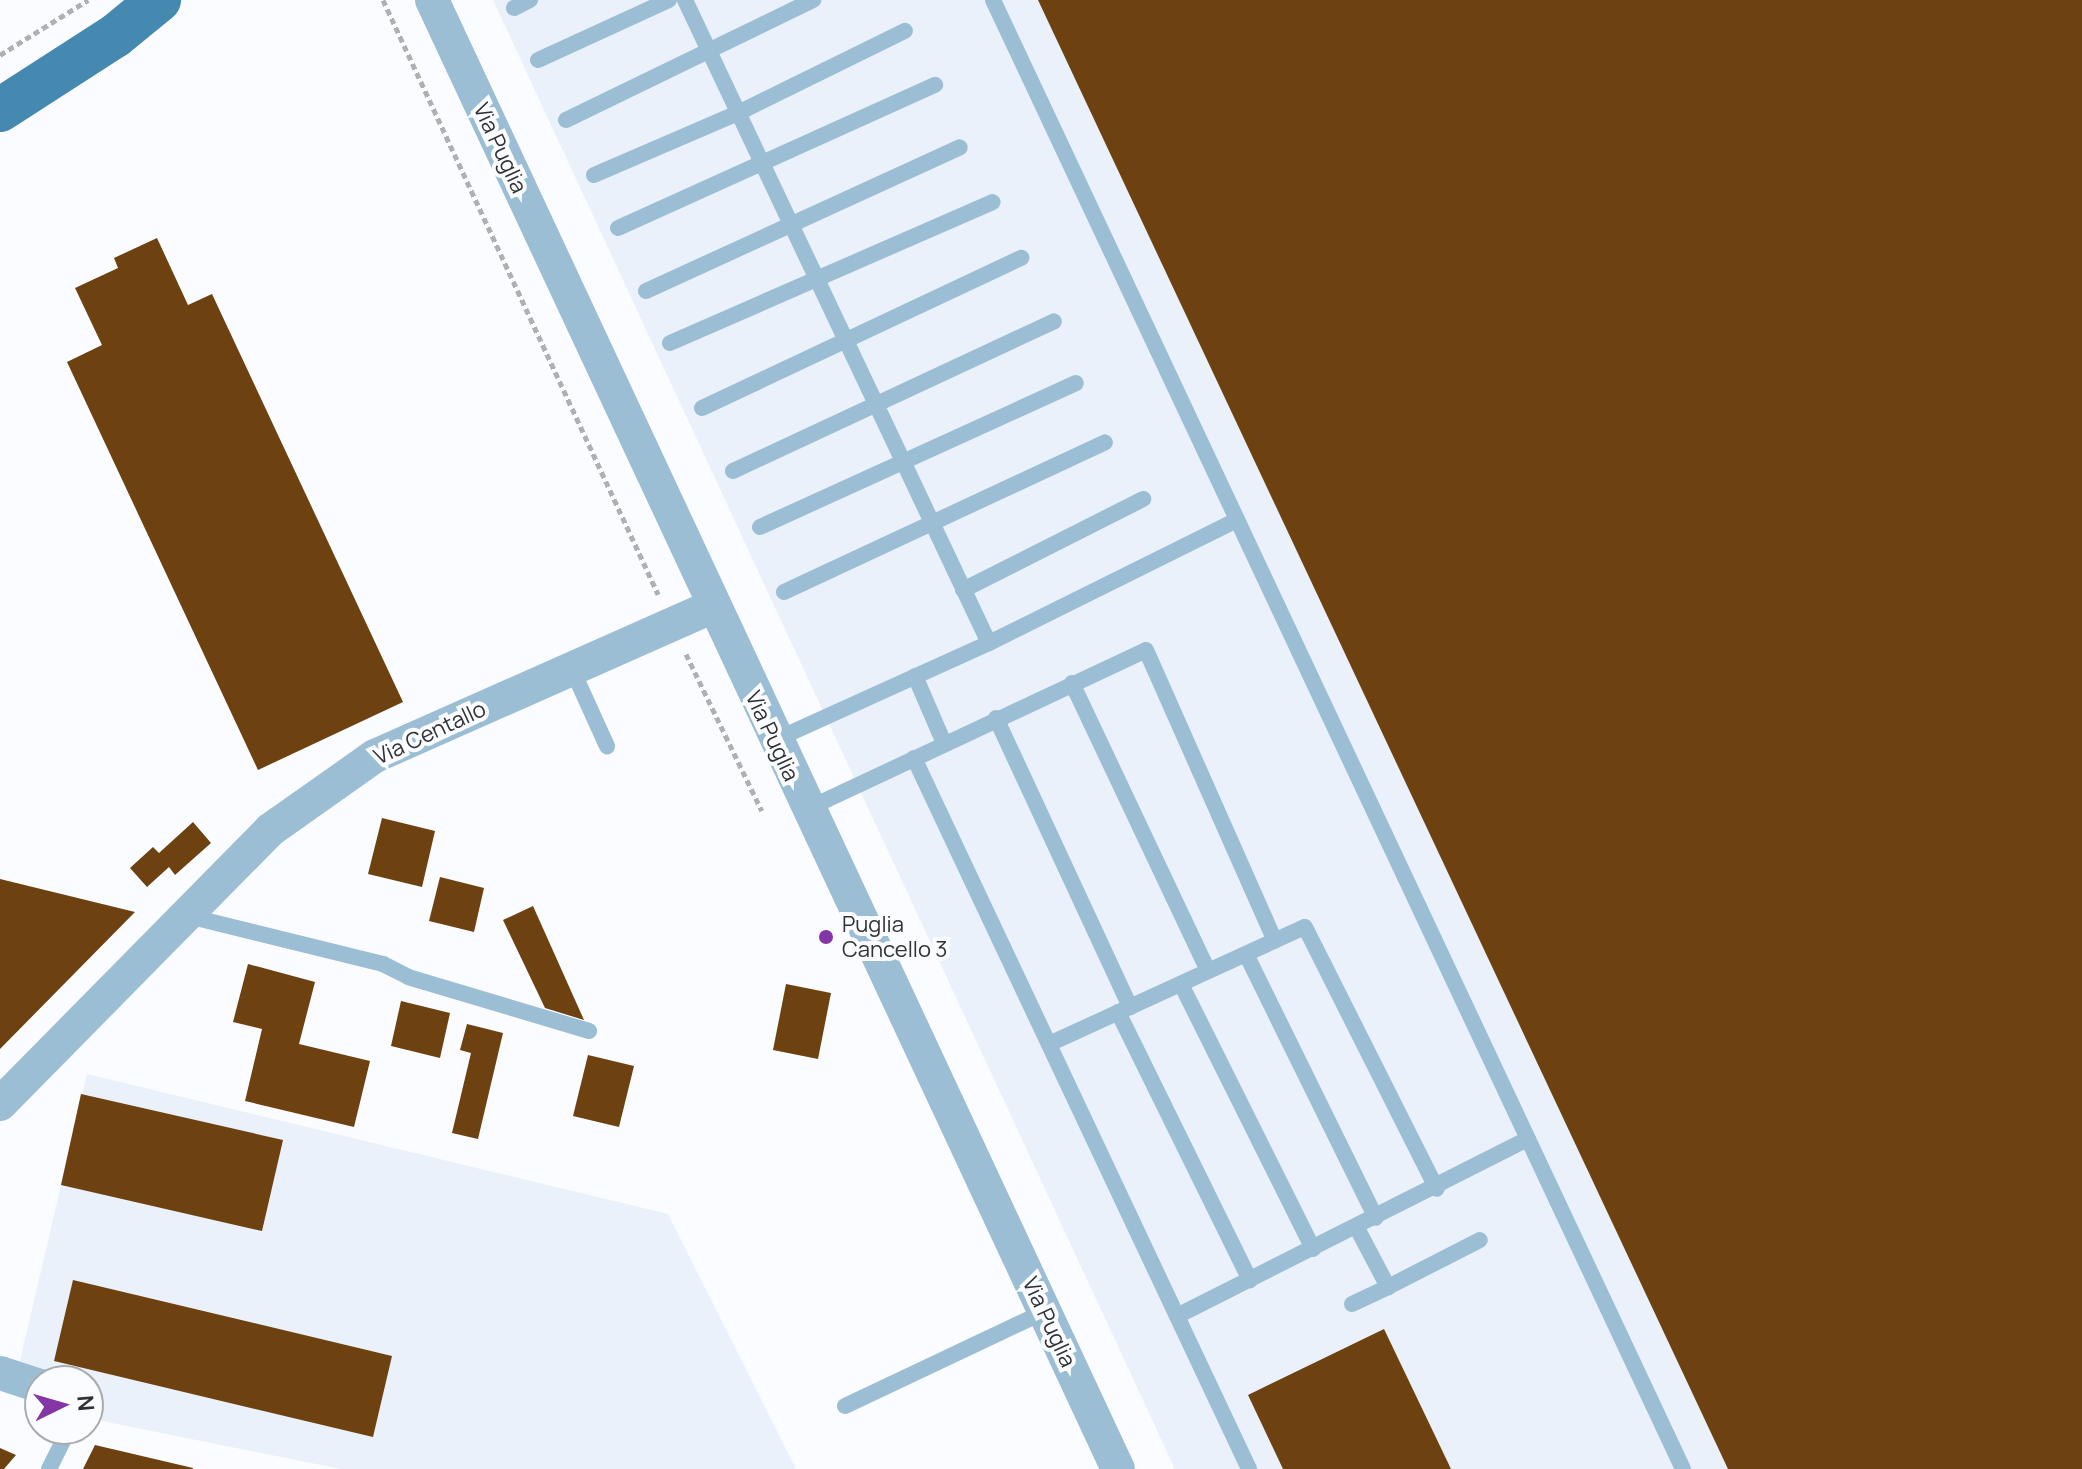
<!DOCTYPE html>
<style>
body{margin:0}
#map{position:relative;width:2082px;height:1469px;overflow:hidden;background:#fafcff;font-family:Manrope,sans-serif}
div>[style]{position:absolute}
.built>*{inset:0;background:#eaf1fa}
.building>*{inset:0;background:#6d4210}
.path>*{height:5px;margin-top:-2.5px;transform-origin:0;background:repeating-linear-gradient(90deg,#afb0b2 0 6px,transparent 0 10px)}
.service>*{height:16px;margin:-8px;padding:0 8px;transform-origin:8px;border-radius:8px;background:#9cbed4}
.minor>*{height:34px;margin:-17px;padding:0 17px;transform-origin:17px;border-radius:17px;background:#9cbed4}
.primary>*{height:44px;margin:-22px;padding:0 22px;transform-origin:22px;border-radius:22px;background:#4589b0}
.dots>*{width:22px;height:22px;translate:-50% -50%;box-sizing:border-box;border:4px solid #fafcff;border-radius:50%}
span{translate:-50% -50%;white-space:nowrap;text-align:center;line-height:1.15;-webkit-text-stroke:8px #fafcff;paint-order:stroke}
.street-label{font-size:22px;color:#313233}
.poi-label{font-size:22px;color:#313233}
.left{translate:0 -50%;text-align:left}
.north{position:absolute;left:24px;top:1365px;width:80px;height:80px;box-sizing:border-box;background:#fafcff;border:2px solid #aaabad;border-radius:50%;rotate:85deg;font-size:22px;font-weight:700;line-height:32px;text-align:center;color:#313233}
.north::after{content:'';display:block;margin:auto;width:28px;height:36px;background:#8536a6;clip-path:polygon(50% 0,100% 100%,50% 72%,0 100%)}
</style>
<div id="map">
<div class="built">
<i style="clip-path:polygon(493px 0,2082px 0,2082px 1469px,1175px 1469px)"></i>
<i style="clip-path:polygon(87px 1074px,668px 1214px,796px 1469px,341px 1469px,102px 1421px,88px 1381px,74px 1381px,20px 1361px)"></i>
</div>
<div class="building">
<i style="clip-path:polygon(1038px 0,2082px 0,2082px 1469px,1728px 1469px)"></i>
<i style="clip-path:polygon(157px 238px,188px 305px,212px 294px,403px 702px,258px 770px,67px 362px,102px 345px,75px 288px,118px 268px,114px 258px)"></i>
<i style="clip-path:polygon(382px 818px,435px 831px,422px 887px,368px 874px)"></i>
<i style="clip-path:polygon(193px 822px,211px 843px,175px 875px,169px 867px,147px 887px,130px 868px,153px 847px,159px 853px)"></i>
<i style="clip-path:polygon(440px 877px,484px 888px,474px 932px,429px 921px)"></i>
<i style="clip-path:polygon(0 879px,135px 912px,0 1049px)"></i>
<i style="clip-path:polygon(533px 906px,584px 1020px,545px 1008px,503px 920px)"></i>
<i style="clip-path:polygon(248px 964px,315px 982px,299px 1044px,370px 1061px,354px 1127px,245px 1101px,262px 1029px,233px 1022px)"></i>
<i style="clip-path:polygon(786px 984px,831px 993px,818px 1059px,773px 1050px)"></i>
<i style="clip-path:polygon(401px 1001px,450px 1013px,440px 1058px,391px 1046px)"></i>
<i style="clip-path:polygon(467px 1024px,503px 1033px,478px 1139px,452px 1133px,471px 1053px,460px 1050px)"></i>
<i style="clip-path:polygon(588px 1055px,634px 1066px,619px 1127px,573px 1116px)"></i>
<i style="clip-path:polygon(81px 1094px,283px 1140px,262px 1231px,61px 1185px)"></i>
<i style="clip-path:polygon(73px 1280px,392px 1356px,373px 1437px,54px 1361px)"></i>
<i style="clip-path:polygon(1384px 1329px,1451px 1469px,1283px 1469px,1248px 1395px)"></i>
<i style="clip-path:polygon(95px 1445px,193px 1468px,193px 1469px,83px 1469px)"></i>
<i style="clip-path:polygon(0 1448px,16px 1455px,4px 1469px,0 1469px)"></i>
</div>
<div class="path">
<i style="left:383px;top:0;width:655px;rotate:65.16deg"></i>
<i style="left:0;top:55px;width:104px;rotate:-32deg"></i>
<i style="left:686px;top:654px;width:174px;rotate:64.2deg"></i>
</div>
<div class="service">
<i style="left:685px;top:0;width:711px;rotate:64.7deg"></i>
<i style="left:993px;top:0;width:1623px;rotate:64.84deg"></i>
<i style="left:514px;top:8px;width:18px;rotate:-27deg"></i>
<i style="left:538px;top:60px;width:144px;rotate:-24.6deg"></i>
<i style="left:566px;top:120px;width:275px;rotate:-25.9deg"></i>
<i style="left:594px;top:175px;width:157px;rotate:-23.3deg"></i>
<i style="left:738px;top:113px;width:186px;rotate:-26.2deg"></i>
<i style="left:618px;top:228px;width:348px;rotate:-24.3deg"></i>
<i style="left:646px;top:291px;width:345px;rotate:-24.6deg"></i>
<i style="left:670px;top:343px;width:352px;rotate:-23.6deg"></i>
<i style="left:702px;top:408px;width:353px;rotate:-25.2deg"></i>
<i style="left:733px;top:471px;width:354px;rotate:-25deg"></i>
<i style="left:760px;top:527px;width:347px;rotate:-24.5deg"></i>
<i style="left:963px;top:590px;width:202px;rotate:-26.8deg"></i>
<i style="left:784px;top:592px;width:354px;rotate:-25deg"></i>
<i style="left:572px;top:669px;width:85px;rotate:65.6deg"></i>
<i style="left:915px;top:676px;width:73px;rotate:66.6deg"></i>
<i style="left:1072px;top:683px;width:318px;rotate:64.7deg"></i>
<i style="left:996px;top:718px;width:319px;rotate:65.1deg"></i>
<i style="left:775px;top:740px;width:235px;rotate:-24.4deg"></i>
<i style="left:989px;top:643px;width:277px;rotate:-26.4deg"></i>
<i style="left:914px;top:758px;width:786px;rotate:64.77deg"></i>
<i style="left:807px;top:809px;width:374px;rotate:-25.1deg"></i>
<i style="left:1146px;top:650px;width:318px;rotate:66.1deg"></i>
<i style="left:184px;top:915px;width:205px;rotate:13.8deg"></i>
<i style="left:383px;top:964px;width:28px;rotate:27deg"></i>
<i style="left:408px;top:977px;width:189px;rotate:16.6deg"></i>
<i style="left:1246px;top:954px;width:294px;rotate:63.8deg"></i>
<i style="left:1181px;top:984px;width:296px;rotate:63.5deg"></i>
<i style="left:1118px;top:1012px;width:299px;rotate:63.8deg"></i>
<i style="left:1049px;top:1044px;width:281px;rotate:-24.6deg"></i>
<i style="left:1305px;top:927px;width:293px;rotate:63.3deg"></i>
<i style="left:1357px;top:1228px;width:67px;rotate:62.3deg"></i>
<i style="left:1388px;top:1287px;width:103px;rotate:-27.1deg"></i>
<i style="left:1352px;top:1304px;width:40px;rotate:-25deg"></i>
<i style="left:1177px;top:1316px;width:393px;rotate:-26.8deg"></i>
<i style="left:845px;top:1406px;width:220px;rotate:-25.3deg"></i>
<i style="left:49px;top:1469px;width:45px;rotate:-63.4deg"></i>
</div>
<div class="minor">
<i style="left:432px;top:0;width:1621px;rotate:64.97deg"></i>
<i style="left:0;top:1104px;width:385px;rotate:-45.4deg"></i>
<i style="left:270px;top:830px;width:128px;rotate:-35.2deg"></i>
<i style="left:375px;top:756px;width:368px;rotate:-23.9deg"></i>
<i style="left:0;top:1373px;width:42px;rotate:18deg"></i>
</div>
<div class="primary">
<i style="left:0;top:110px;width:137px;rotate:-32.8deg"></i>
<i style="left:115px;top:36px;width:57px;rotate:-39.3deg"></i>
</div>
<div class="dots">
<i style="left:826px;top:937px;background:#8536a6"></i>
</div>
<div class="street-label">
<span style="left:500px;top:148px;rotate:65deg">Via Puglia</span>
<span style="left:430px;top:733px;rotate:-25deg">Via Centallo</span>
<span style="left:772px;top:736px;rotate:65deg">Via Puglia</span>
<span style="left:1049px;top:1322px;rotate:65deg">Via Puglia</span>
</div>
<div class="poi-label">
<span class="left" style="left:842px;top:937px">Puglia<br>Cancello 3</span>
</div>
<div class="north">N</div>
</div>
